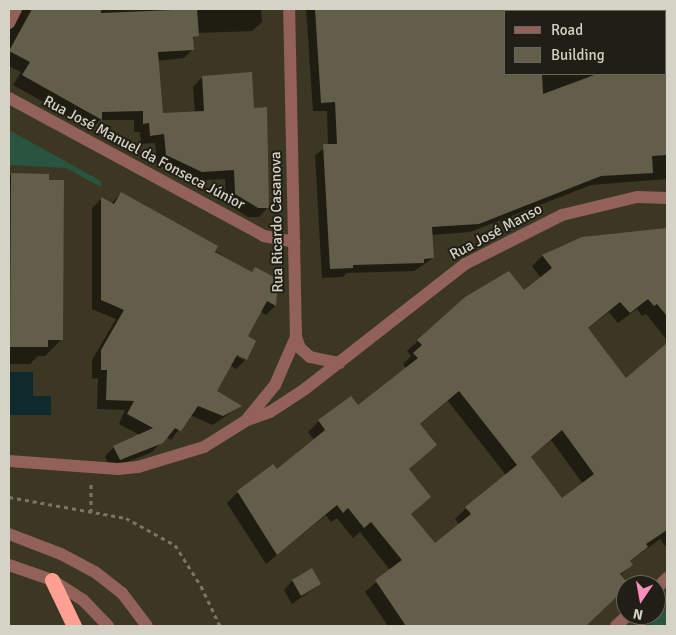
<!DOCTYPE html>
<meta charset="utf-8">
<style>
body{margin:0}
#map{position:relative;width:676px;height:635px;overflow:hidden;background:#3b3723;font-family:Signika,sans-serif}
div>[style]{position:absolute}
.green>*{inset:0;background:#285440}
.water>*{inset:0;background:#0e2a2c}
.shadow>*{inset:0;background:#0007}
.building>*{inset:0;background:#635e49}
.path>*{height:3px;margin-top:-1.5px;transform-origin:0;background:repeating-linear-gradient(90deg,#797665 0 4px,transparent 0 8px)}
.minor>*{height:12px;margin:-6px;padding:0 6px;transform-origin:6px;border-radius:6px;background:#92615a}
.highway>*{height:15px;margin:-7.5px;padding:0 7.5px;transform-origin:7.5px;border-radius:7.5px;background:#ffa093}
span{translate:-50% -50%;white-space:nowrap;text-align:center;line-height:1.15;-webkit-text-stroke:4px #201e15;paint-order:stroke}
.street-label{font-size:15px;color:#d5d2c6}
.frame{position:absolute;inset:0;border:10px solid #d5d2c6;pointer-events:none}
.legend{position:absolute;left:504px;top:10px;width:162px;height:65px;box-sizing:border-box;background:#201e15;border:1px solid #68665c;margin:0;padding:6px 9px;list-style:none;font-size:15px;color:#d5d2c6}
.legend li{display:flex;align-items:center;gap:10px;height:25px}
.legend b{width:25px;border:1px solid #68665c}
.north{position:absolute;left:616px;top:575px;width:50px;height:50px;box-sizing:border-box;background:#201e15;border:1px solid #68665c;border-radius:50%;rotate:192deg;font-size:14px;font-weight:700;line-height:20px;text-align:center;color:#d5d2c6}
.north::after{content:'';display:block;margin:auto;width:18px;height:22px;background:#fe8ebc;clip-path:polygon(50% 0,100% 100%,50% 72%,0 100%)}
</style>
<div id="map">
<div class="green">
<i style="clip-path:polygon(9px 130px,101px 181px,101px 187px,66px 168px,9px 165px)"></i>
<i style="clip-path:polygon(667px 608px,667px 626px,649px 626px)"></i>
</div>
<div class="water">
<i style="clip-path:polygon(9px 372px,33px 372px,33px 396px,51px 396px,51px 415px,9px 415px)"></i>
</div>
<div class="shadow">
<i style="clip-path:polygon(9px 9px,261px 9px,262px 22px,252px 31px,197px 33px,192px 41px,193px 49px,184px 58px,157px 61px,161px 115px,195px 113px,193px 87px,202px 77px,253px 109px,268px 207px,259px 217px,248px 217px,226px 203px,225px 179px,192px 181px,157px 164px,155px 143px,141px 144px,140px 132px,134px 132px,134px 120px,100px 120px,91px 129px,13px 85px,21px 72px,9px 66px,9px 31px,14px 23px)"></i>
<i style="clip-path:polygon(evenodd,306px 9px,446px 9px,446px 13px,477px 9px,667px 9px,667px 179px,591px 185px,470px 232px,431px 235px,433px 258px,414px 271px,346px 273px,343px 277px,322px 278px,315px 155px,328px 146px,327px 111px,313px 111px,306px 9px,505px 11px,665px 11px,665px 74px,505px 74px,505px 11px)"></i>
<i style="clip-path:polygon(9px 174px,47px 175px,62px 339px,45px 356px,38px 356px,30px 364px,9px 364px)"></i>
<i style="clip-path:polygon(evenodd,121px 193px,251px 273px,256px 268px,276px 279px,275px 306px,266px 315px,260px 311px,246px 337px,255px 341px,246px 359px,236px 369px,230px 365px,215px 392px,240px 406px,213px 425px,190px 415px,171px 440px,166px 437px,152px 452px,110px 469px,105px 456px,114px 447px,140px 435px,119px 424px,125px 410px,97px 409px,98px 378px,92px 379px,92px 360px,116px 319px,92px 309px,92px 208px,101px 199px,111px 204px,121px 193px,230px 353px,244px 357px,244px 360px,230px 353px)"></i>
<i style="clip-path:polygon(evenodd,667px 230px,667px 340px,646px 314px,642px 316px,637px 309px,618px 323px,609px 312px,587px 329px,626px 380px,667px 344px,667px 544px,665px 546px,660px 539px,629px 562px,631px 565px,620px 576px,616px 596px,583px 626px,388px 626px,365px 592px,390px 570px,360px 532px,353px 538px,337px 518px,331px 522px,326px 515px,266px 564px,227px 503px,238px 492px,276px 471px,314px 440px,308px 432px,319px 421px,350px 398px,357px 407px,406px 368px,403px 364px,411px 356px,407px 351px,465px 298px,508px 273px,524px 292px,541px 278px,532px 266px,542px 256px,570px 243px,589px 237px,667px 230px,448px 401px,506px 475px,466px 508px,455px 519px,460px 525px,435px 545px,410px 515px,430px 497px,408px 470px,436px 445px,419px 425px,448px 401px,667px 230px,551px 440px,583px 484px,562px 500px,530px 458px,551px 440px)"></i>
<i style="clip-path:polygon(292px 581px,320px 584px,292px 604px,284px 590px)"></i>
</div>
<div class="building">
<i style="clip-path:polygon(32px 9px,101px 9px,101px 13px,197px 9px,199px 36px,193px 37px,194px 50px,158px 52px,163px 113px,204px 111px,202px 76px,252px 72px,254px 108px,267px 107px,269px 208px,258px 208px,235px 194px,234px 170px,202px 172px,166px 155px,164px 134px,150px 136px,149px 123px,143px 124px,143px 111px,102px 112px,102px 120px,22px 75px,30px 62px,9px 51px)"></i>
<i style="clip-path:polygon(315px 9px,505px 9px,505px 74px,542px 74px,543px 94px,597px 74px,667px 74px,667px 155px,652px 156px,653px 173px,601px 176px,479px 224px,432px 227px,434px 258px,424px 259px,424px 263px,353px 265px,353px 268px,330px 269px,323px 144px,337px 144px,335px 102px,321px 103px)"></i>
<i style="clip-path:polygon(11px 173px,49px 174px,49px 180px,64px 180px,63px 340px,48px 340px,48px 347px,10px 347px)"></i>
<i style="clip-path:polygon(121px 192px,218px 246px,215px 252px,252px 272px,255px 267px,278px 279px,276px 306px,267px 301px,248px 336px,256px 341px,247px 360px,237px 355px,217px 391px,242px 406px,223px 416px,198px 406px,181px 431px,175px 428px,163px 443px,120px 460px,113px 446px,153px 428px,127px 414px,134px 401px,106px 400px,107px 370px,101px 370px,101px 350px,124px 310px,101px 300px,101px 197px,114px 204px)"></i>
<i style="clip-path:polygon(evenodd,667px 228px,667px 316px,657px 304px,654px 306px,648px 299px,630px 313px,620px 302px,588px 328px,626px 378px,667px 343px,667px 530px,646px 544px,648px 547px,630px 561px,633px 565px,620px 574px,629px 585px,586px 626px,406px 626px,375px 580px,402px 560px,371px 522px,364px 528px,348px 508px,343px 513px,337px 505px,277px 555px,237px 491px,273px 464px,277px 469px,325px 430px,318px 420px,351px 396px,358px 405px,418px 358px,413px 353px,422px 345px,417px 340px,465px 297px,509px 271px,524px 290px,552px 268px,542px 255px,582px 237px,667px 228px,459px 391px,517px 465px,465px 507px,471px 514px,435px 543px,411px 514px,431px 497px,409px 469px,437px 445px,420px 424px,459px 391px,667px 228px,562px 430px,594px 474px,562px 498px,531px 457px,562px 430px)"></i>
<i style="clip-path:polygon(312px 568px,321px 584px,301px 596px,292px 580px)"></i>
</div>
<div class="path">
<i style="left:9px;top:497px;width:119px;rotate:10.2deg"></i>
<i style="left:126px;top:518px;width:56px;rotate:28.9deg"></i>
<i style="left:175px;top:545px;width:49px;rotate:57.6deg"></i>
<i style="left:201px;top:586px;width:44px;rotate:64.6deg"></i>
<i style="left:91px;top:512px;width:28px;rotate:-90deg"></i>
</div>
<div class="minor">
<i style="left:9px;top:23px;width:16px;rotate:-63deg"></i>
<i style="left:9px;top:98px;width:290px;rotate:28.4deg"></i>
<i style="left:264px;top:236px;width:31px;rotate:11deg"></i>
<i style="left:296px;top:337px;width:12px;rotate:70deg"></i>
<i style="left:300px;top:348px;width:13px;rotate:42deg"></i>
<i style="left:310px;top:357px;width:30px;rotate:12deg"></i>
<i style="left:247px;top:419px;width:44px;rotate:-50.5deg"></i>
<i style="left:275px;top:385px;width:52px;rotate:-66.4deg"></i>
<i style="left:296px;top:337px;width:328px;rotate:-91.2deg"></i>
<i style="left:9px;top:461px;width:109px;rotate:4.2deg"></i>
<i style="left:118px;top:469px;width:20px;rotate:-6deg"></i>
<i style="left:138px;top:467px;width:69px;rotate:-16.9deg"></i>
<i style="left:204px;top:447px;width:51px;rotate:-32.1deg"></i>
<i style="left:247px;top:420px;width:24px;rotate:-19deg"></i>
<i style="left:270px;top:412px;width:42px;rotate:-33.3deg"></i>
<i style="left:305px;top:389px;width:203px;rotate:-38deg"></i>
<i style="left:465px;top:264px;width:109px;rotate:-26.8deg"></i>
<i style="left:562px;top:215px;width:77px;rotate:-13.5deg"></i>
<i style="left:637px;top:197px;width:30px;rotate:2deg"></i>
<i style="left:9px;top:534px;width:56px;rotate:21deg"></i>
<i style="left:61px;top:554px;width:38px;rotate:28deg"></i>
<i style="left:95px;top:572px;width:34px;rotate:38deg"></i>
<i style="left:122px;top:593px;width:41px;rotate:52.9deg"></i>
<i style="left:9px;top:565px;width:46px;rotate:19.2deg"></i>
<i style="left:52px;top:580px;width:37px;rotate:33deg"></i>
<i style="left:83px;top:600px;width:36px;rotate:46deg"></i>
<i style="left:656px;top:589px;width:16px;rotate:-45deg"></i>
<i style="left:616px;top:626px;width:16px;rotate:-43deg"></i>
</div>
<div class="highway">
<i style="left:52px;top:580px;width:51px;rotate:64.4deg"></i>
</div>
<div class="street-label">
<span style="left:144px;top:153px;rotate:28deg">Rua José Manuel da Fonseca Júnior</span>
<span style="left:277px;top:222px;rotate:-91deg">Rua Ricardo Casanova</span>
<span style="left:496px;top:232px;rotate:-28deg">Rua José Manso</span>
</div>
<div class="frame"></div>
<ul class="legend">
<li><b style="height:6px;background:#92615a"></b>Road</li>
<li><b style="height:14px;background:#635e49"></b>Building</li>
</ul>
<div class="north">N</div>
</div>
